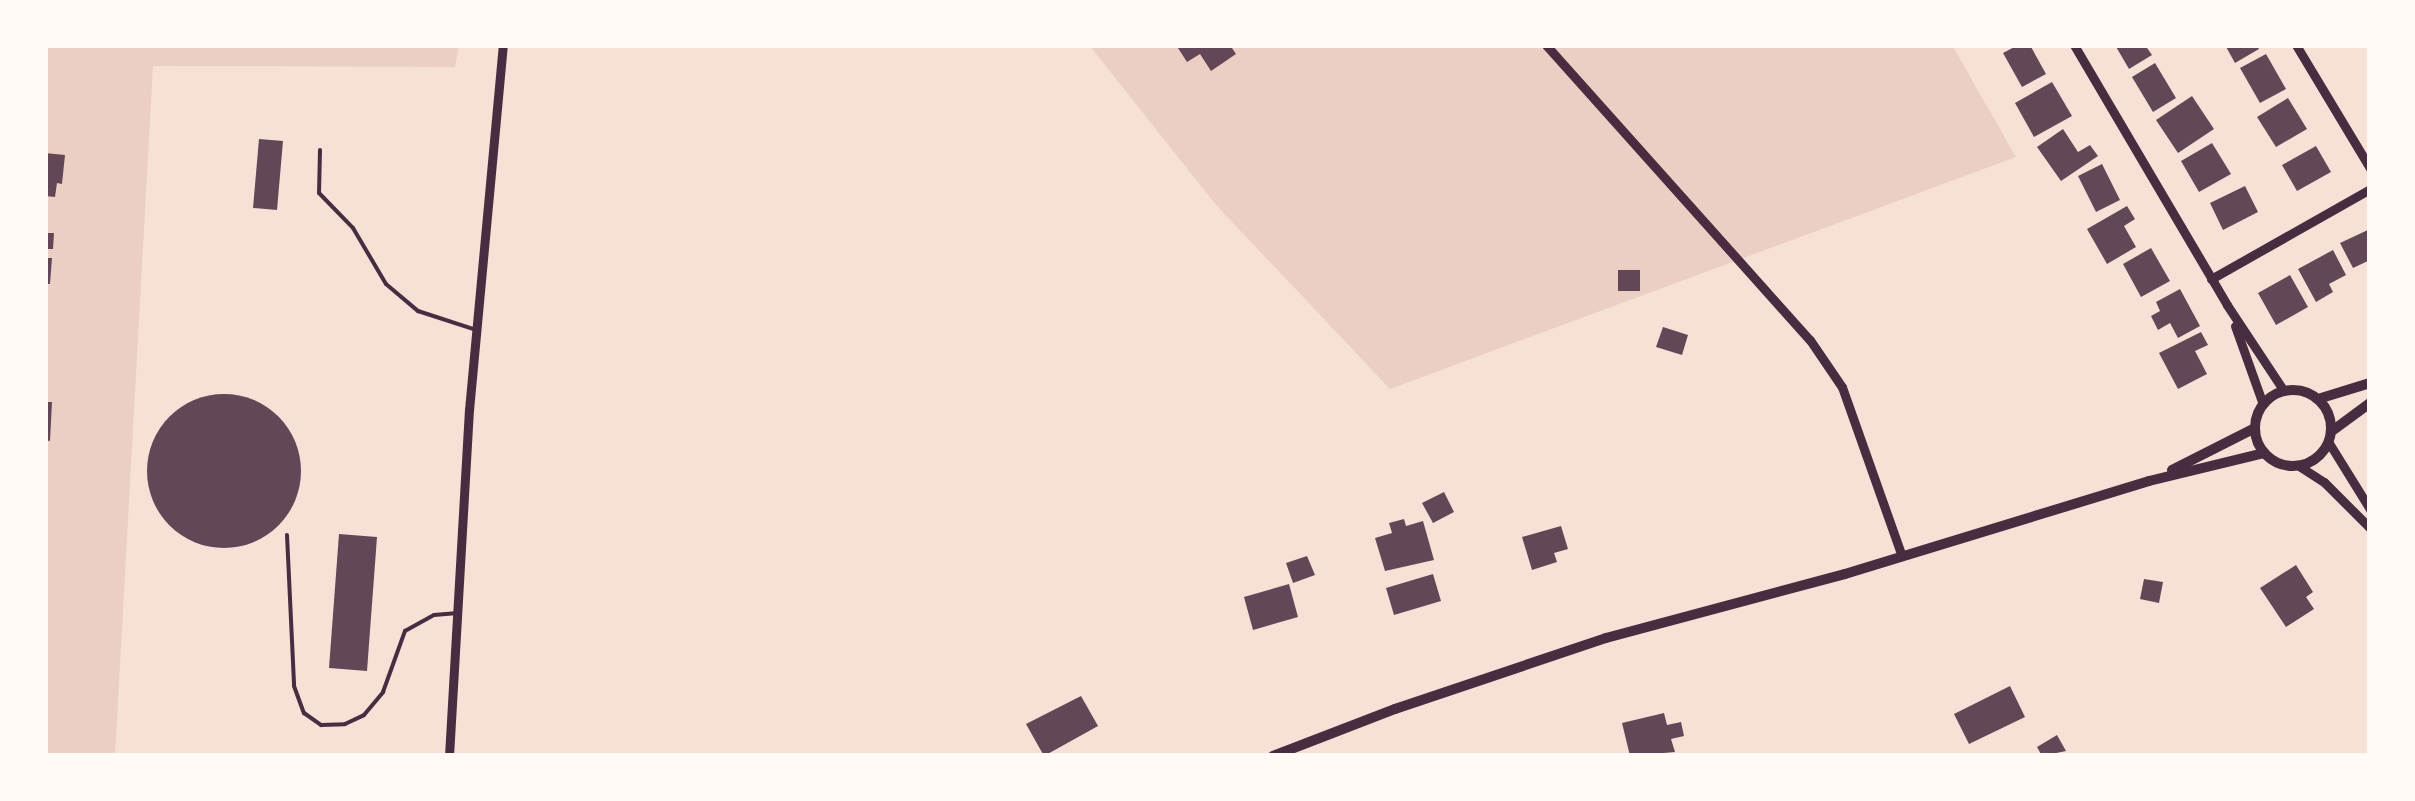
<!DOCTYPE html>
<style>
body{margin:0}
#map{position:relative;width:2415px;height:801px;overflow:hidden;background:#f7e1d7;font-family:Rubik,sans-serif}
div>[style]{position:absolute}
.green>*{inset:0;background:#ebcfc5}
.building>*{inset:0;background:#644757}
.round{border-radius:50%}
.service>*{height:4px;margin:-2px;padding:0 2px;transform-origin:2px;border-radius:2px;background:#4a2c40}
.minor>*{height:9px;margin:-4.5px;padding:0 4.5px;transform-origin:4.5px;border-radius:4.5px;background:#4a2c40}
.tertiary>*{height:10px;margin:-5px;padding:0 5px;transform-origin:5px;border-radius:5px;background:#4a2c40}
.tertiary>.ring{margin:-5px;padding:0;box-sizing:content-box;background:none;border:10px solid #4a2c40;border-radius:50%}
span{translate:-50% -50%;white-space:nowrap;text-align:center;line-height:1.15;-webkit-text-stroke:10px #fffaf5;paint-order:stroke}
.frame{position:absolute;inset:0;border:48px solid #fffaf5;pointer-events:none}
</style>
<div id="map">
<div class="green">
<i style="clip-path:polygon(45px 45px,459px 45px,455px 67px,153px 66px,115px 756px,45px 756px)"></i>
<i style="clip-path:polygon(1089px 45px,1952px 45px,2016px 157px,1390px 389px,1216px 205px)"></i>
</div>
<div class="building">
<i style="clip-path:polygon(1176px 45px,1230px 45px,1236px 54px,1211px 71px,1200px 54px,1187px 62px)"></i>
<i style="clip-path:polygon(2018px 45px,2030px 45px,2046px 74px,2022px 87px,2003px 53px)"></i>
<i style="clip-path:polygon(2115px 45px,2145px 45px,2152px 55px,2129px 69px)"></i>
<i style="clip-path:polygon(2225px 45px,2257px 45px,2259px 49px,2235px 63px)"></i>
<i style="clip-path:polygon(2266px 54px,2286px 89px,2260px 103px,2240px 68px)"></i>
<i style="clip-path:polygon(2155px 63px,2176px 98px,2153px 112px,2132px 77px)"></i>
<i style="clip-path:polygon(2052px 82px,2072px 116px,2034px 137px,2015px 103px)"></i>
<i style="clip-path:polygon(2192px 96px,2214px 129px,2178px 153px,2156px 120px)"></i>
<i style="clip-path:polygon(2288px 98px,2307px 129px,2276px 147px,2257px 117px)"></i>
<i style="clip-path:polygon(2063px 129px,2078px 152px,2090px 145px,2098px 156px,2061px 181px,2037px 147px)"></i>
<i style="clip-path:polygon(259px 139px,283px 141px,277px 210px,253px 208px)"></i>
<i style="clip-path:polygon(2212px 143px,2231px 174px,2199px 192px,2181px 161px)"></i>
<i style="clip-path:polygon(2316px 146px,2331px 172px,2297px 191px,2282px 165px)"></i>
<i style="clip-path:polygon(45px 153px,65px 155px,62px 184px,57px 183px,55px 197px,45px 196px)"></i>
<i style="clip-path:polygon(2102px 164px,2120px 200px,2096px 212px,2078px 176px)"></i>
<i style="clip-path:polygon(2245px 186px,2258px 212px,2223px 230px,2210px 203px)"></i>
<i style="clip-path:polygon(2127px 206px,2135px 219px,2124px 226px,2136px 247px,2107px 264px,2087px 229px)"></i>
<i style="clip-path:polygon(2370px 229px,2370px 260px,2353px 268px,2340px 243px)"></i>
<i style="clip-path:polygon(45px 233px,54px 233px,53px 249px,45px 249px)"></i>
<i style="clip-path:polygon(2151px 248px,2170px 281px,2141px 297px,2123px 264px)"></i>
<i style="clip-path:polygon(2333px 250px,2346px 275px,2329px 284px,2333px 292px,2316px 302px,2298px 269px)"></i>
<i style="clip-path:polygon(45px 258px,52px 258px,50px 284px,45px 284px)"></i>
<i style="clip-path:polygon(1618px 270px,1640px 270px,1640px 291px,1618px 291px)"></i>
<i style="clip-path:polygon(2290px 275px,2308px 307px,2276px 325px,2258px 293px)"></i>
<i style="clip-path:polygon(2180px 289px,2200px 326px,2178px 338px,2170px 323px,2158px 330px,2151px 316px,2160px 311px,2156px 302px)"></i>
<i style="clip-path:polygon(1663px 327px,1688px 335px,1682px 355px,1656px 347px)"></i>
<i style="clip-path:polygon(2201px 332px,2208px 345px,2195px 351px,2207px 374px,2178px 389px,2159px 353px)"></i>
<i class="round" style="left:147px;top:394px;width:154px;height:154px"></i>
<i style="clip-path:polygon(45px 402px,52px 402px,50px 441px,45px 440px)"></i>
<i style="clip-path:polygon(1444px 492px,1454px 512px,1433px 523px,1422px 503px)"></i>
<i style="clip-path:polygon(1404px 519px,1406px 526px,1423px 521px,1434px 560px,1385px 571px,1375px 538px,1392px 533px,1389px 523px)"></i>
<i style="clip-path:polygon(1561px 526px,1568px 549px,1554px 553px,1557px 562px,1532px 570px,1522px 537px)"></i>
<i style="clip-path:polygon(339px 534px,377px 537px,367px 671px,329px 668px)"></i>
<i style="clip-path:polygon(1307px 556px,1315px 575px,1293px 583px,1286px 563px)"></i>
<i style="clip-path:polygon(2296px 565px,2313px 592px,2306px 597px,2314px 609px,2286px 627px,2260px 588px)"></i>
<i style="clip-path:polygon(1433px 574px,1441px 601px,1394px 615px,1386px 588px)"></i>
<i style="clip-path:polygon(2144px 579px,2163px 582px,2159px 603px,2140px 599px)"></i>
<i style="clip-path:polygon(1289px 584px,1298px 617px,1253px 630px,1244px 597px)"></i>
<i style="clip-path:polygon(2010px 686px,2025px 717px,1969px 744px,1954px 714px)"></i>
<i style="clip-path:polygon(1081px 696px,1098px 726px,1044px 756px,1026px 724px)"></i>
<i style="clip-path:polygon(1664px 713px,1667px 725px,1681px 722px,1684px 736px,1671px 739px,1675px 752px,1630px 756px,1622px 723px)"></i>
<i style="clip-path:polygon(2057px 735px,2066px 751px,2042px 756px,2037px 747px)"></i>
</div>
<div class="service">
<i style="left:320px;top:150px;width:43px;rotate:91.3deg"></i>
<i style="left:319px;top:193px;width:49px;rotate:45.8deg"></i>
<i style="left:353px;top:228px;width:65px;rotate:59.5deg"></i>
<i style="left:386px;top:284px;width:42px;rotate:40.2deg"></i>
<i style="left:418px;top:311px;width:61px;rotate:18.1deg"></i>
<i style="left:287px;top:535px;width:151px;rotate:87.3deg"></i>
<i style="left:294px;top:686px;width:29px;rotate:70deg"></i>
<i style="left:304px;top:713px;width:21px;rotate:35deg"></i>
<i style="left:321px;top:725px;width:24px;rotate:-2deg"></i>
<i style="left:345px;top:724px;width:21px;rotate:-25deg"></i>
<i style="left:364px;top:715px;width:30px;rotate:-50deg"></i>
<i style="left:383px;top:692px;width:65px;rotate:-70.2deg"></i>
<i style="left:405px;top:631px;width:33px;rotate:-29deg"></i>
<i style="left:434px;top:615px;width:21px;rotate:-5deg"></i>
</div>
<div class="minor">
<i style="left:1546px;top:45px;width:396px;rotate:48.2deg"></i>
<i style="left:1810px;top:340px;width:57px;rotate:55.8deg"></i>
<i style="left:1842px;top:387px;width:179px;rotate:70.5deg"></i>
<i style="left:2074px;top:45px;width:302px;rotate:59.5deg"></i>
<i style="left:2227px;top:305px;width:103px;rotate:56.5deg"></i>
<i style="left:2296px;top:45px;width:144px;rotate:59deg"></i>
<i style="left:2211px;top:279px;width:183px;rotate:-29.5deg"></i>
<i style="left:2235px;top:326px;width:83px;rotate:70.3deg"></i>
<i style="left:2329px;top:443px;width:78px;rotate:58.2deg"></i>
<i style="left:2299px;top:466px;width:30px;rotate:33deg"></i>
<i style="left:2324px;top:482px;width:65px;rotate:45deg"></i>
<i style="left:449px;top:756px;width:347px;rotate:-86.7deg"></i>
<i style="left:469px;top:410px;width:367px;rotate:-84.7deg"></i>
</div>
<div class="tertiary">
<i class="ring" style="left:2255px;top:390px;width:66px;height:66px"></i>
<i style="left:2318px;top:399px;width:54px;rotate:-17.1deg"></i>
<i style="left:2332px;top:431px;width:47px;rotate:-36.4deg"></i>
<i style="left:2172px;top:470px;width:93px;rotate:-26.8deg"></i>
<i style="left:1273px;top:756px;width:131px;rotate:-21.1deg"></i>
<i style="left:1395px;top:709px;width:223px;rotate:-18.6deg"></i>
<i style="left:1606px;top:638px;width:247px;rotate:-15deg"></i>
<i style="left:1845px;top:574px;width:318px;rotate:-17deg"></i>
<i style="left:2149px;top:481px;width:118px;rotate:-13.7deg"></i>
</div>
<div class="frame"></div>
</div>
